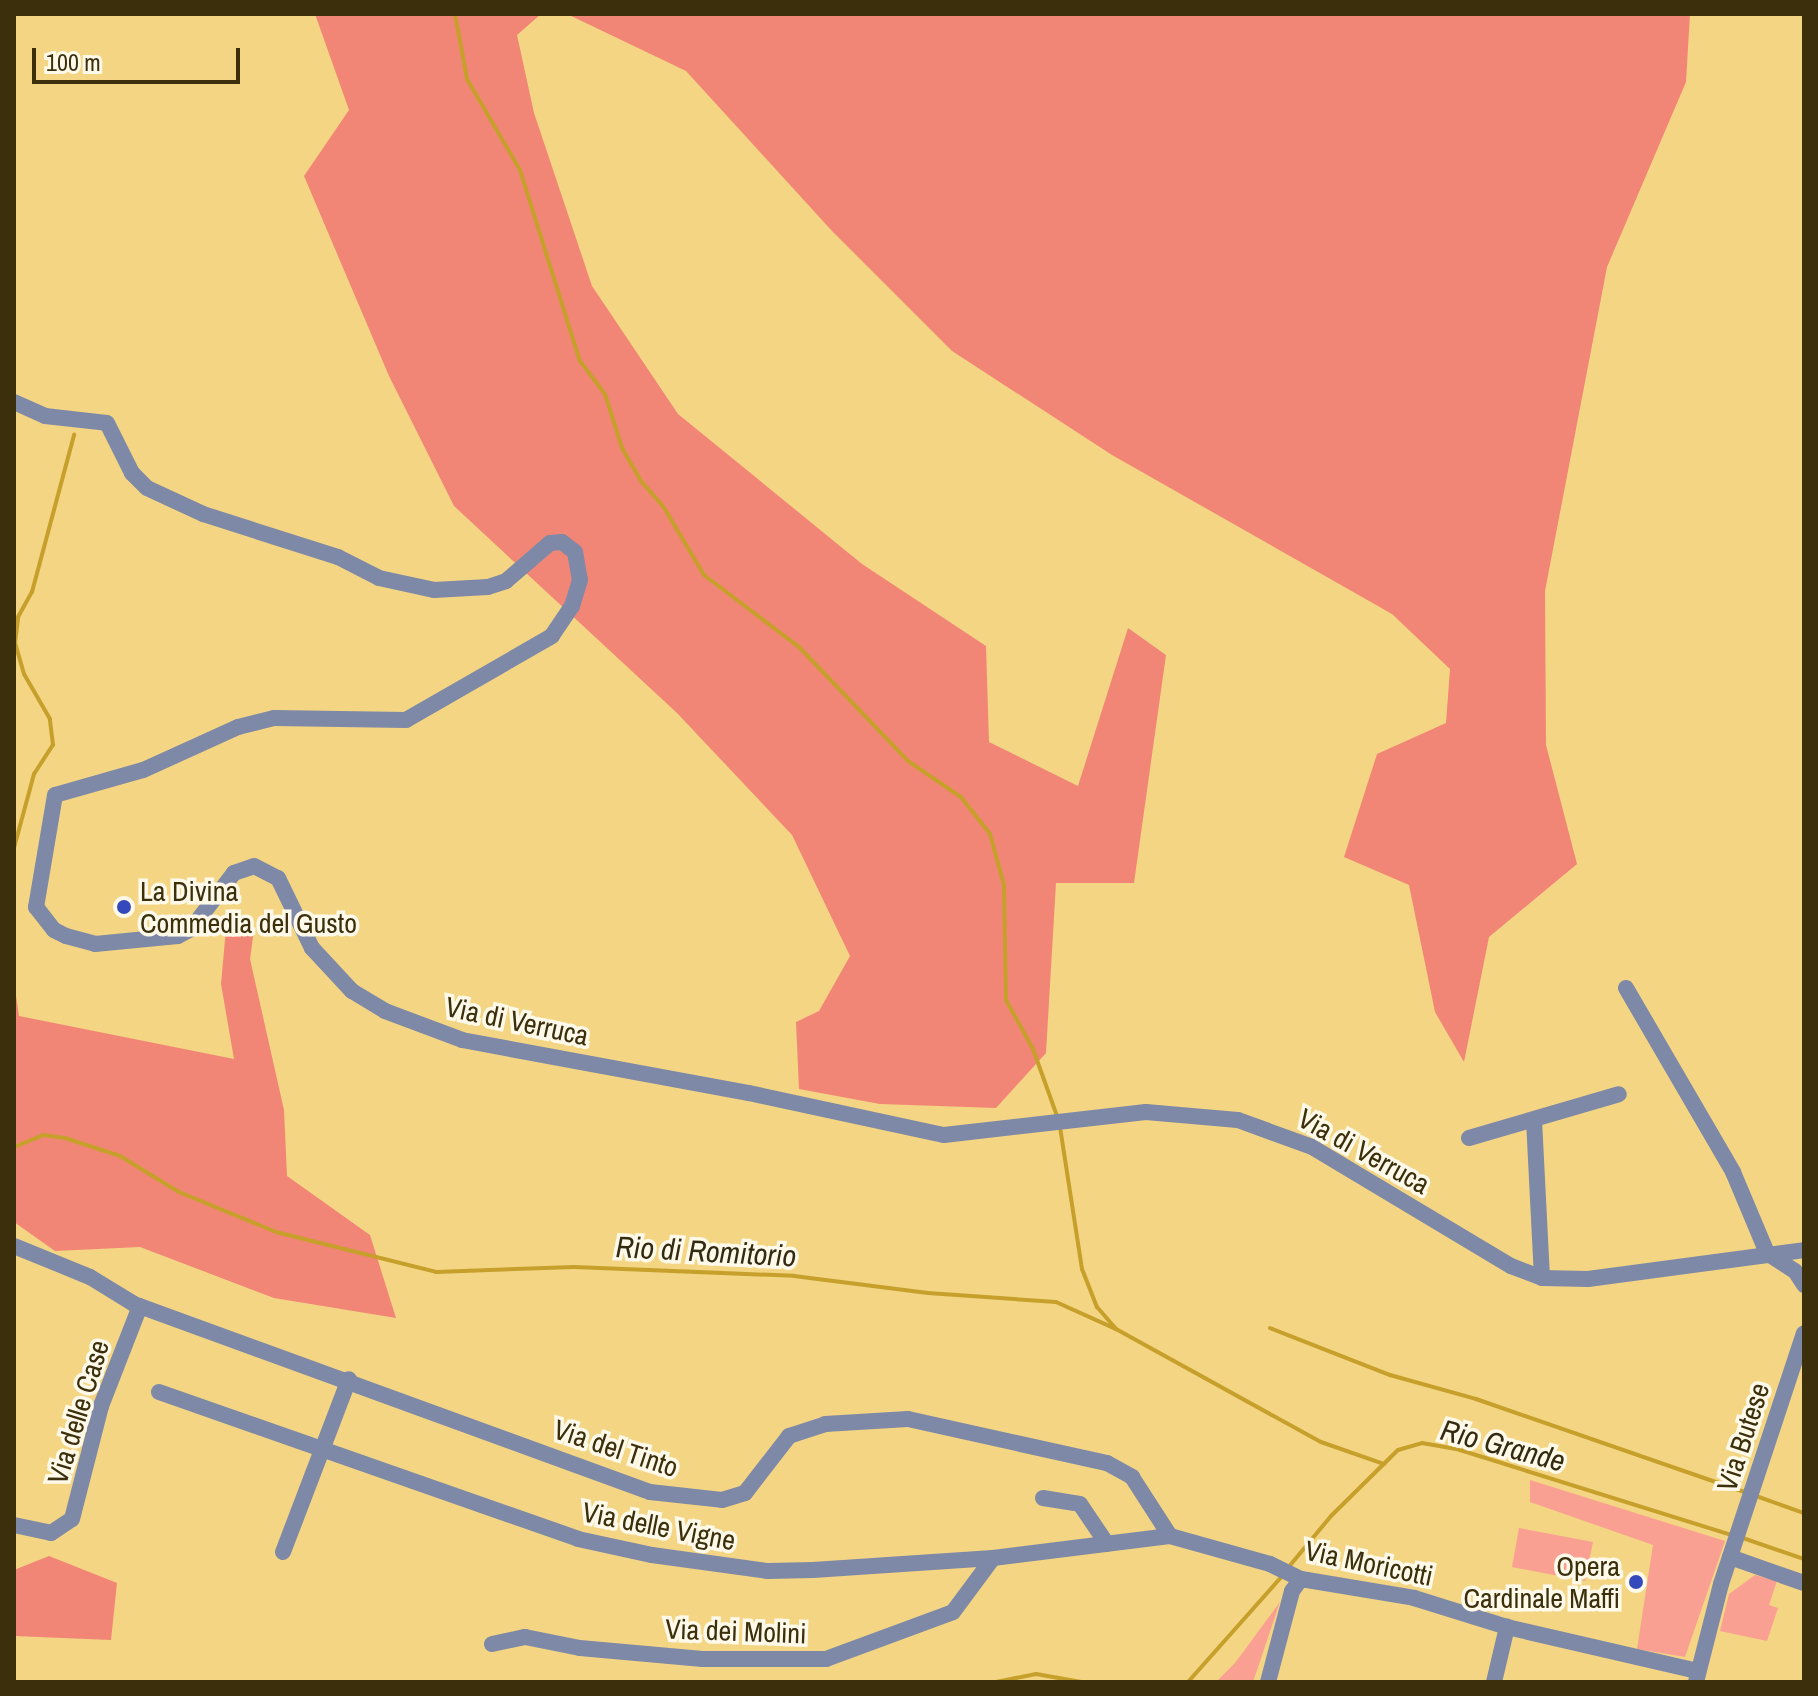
<!DOCTYPE html>
<style>
body{margin:0}
#map{position:relative;width:1818px;height:1696px;overflow:hidden;background:#f3d584;font-family:"Archivo Narrow",sans-serif}
div>[style]{position:absolute}
.green>*{inset:0;background:#faa092}
.forest>*{inset:0;background:#f28676}
.stream>*{height:4px;margin:-2px;padding:0 2px;transform-origin:2px;border-radius:2px;background:#c6a02b}
.minor>*{height:16px;margin:-8px;padding:0 8px;transform-origin:8px;border-radius:8px;background:#7e89a7}
.dots>*{width:22px;height:22px;translate:-50% -50%;box-sizing:border-box;border:4px solid #fff9e9;border-radius:50%}
span{translate:-50% -50%;white-space:nowrap;text-align:center;line-height:1.15;-webkit-text-stroke:7px #fff9e9;paint-order:stroke}
.poi-label{font-size:28px;color:#3b2f0c}
.left{translate:0 -50%;text-align:left}
.right{translate:-100% -50%;text-align:right}
.street-label{font-size:28px;color:#3b2f0c}
.water-label{font-size:30px;color:#332a12;font-style:italic}
.frame{position:absolute;inset:0;border:16px solid #3b2f0c;pointer-events:none}
.scale{position:absolute;left:32px;top:48px;width:208px;height:36px;box-sizing:border-box;border:4px solid #3b2f0c;border-top:0;padding-left:10px;font-size:24px;line-height:28px;white-space:nowrap;color:#3b2f0c;-webkit-text-stroke:6px #fff9e9;paint-order:stroke}
</style>
<div id="map">
<div class="green">
<i style="clip-path:polygon(1530px 1480px,1725px 1541px,1685px 1657px,1637px 1649px,1653px 1545px,1530px 1502px)"></i>
<i style="clip-path:polygon(1519px 1528px,1593px 1542px,1585px 1581px,1512px 1567px)"></i>
<i style="clip-path:polygon(1755px 1575px,1777px 1581px,1769px 1605px,1778px 1608px,1767px 1641px,1720px 1631px,1729px 1594px)"></i>
<i style="clip-path:polygon(1280px 1602px,1253px 1682px,1216px 1682px,1235px 1663px)"></i>
</div>
<div class="forest">
<i style="clip-path:polygon(315px 14px,541px 14px,517px 35px,534px 113px,592px 286px,678px 414px,862px 564px,986px 646px,989px 742px,1078px 786px,1128px 628px,1166px 655px,1134px 883px,1056px 883px,1046px 1053px,996px 1108px,880px 1104px,799px 1089px,796px 1022px,819px 1011px,850px 956px,792px 835px,677px 713px,454px 506px,389px 376px,304px 176px,349px 110px)"></i>
<i style="clip-path:polygon(567px 14px,1690px 14px,1686px 82px,1607px 267px,1545px 591px,1546px 745px,1577px 864px,1489px 937px,1464px 1062px,1435px 1012px,1409px 885px,1344px 857px,1377px 754px,1446px 723px,1450px 669px,1392px 614px,1112px 455px,952px 351px,832px 231px,686px 71px)"></i>
<i style="clip-path:polygon(226px 929px,254px 930px,250px 959px,284px 1110px,287px 1176px,370px 1235px,396px 1318px,274px 1298px,140px 1247px,55px 1251px,14px 1222px,14px 982px,19px 1016px,234px 1059px,221px 984px)"></i>
<i style="clip-path:polygon(49px 1556px,117px 1583px,111px 1640px,14px 1636px,14px 1570px)"></i>
</div>
<div class="stream">
<i style="left:455px;top:14px;width:66px;rotate:79.5deg"></i>
<i style="left:467px;top:79px;width:105px;rotate:59.8deg"></i>
<i style="left:520px;top:170px;width:200px;rotate:72.6deg"></i>
<i style="left:580px;top:361px;width:41px;rotate:52.9deg"></i>
<i style="left:605px;top:394px;width:57px;rotate:72.5deg"></i>
<i style="left:622px;top:448px;width:38px;rotate:60deg"></i>
<i style="left:641px;top:481px;width:33px;rotate:49deg"></i>
<i style="left:663px;top:506px;width:80px;rotate:59.3deg"></i>
<i style="left:704px;top:575px;width:119px;rotate:37.2deg"></i>
<i style="left:799px;top:647px;width:158px;rotate:46.3deg"></i>
<i style="left:908px;top:761px;width:64px;rotate:34.2deg"></i>
<i style="left:961px;top:797px;width:47px;rotate:51.9deg"></i>
<i style="left:990px;top:834px;width:53px;rotate:74.6deg"></i>
<i style="left:1004px;top:885px;width:115px;rotate:89deg"></i>
<i style="left:1006px;top:1000px;width:56px;rotate:61.1deg"></i>
<i style="left:1033px;top:1049px;width:74px;rotate:70.3deg"></i>
<i style="left:14px;top:848px;width:77px;rotate:-74.9deg"></i>
<i style="left:34px;top:774px;width:35px;rotate:-57deg"></i>
<i style="left:53px;top:745px;width:26px;rotate:-97deg"></i>
<i style="left:50px;top:719px;width:52px;rotate:-120deg"></i>
<i style="left:24px;top:674px;width:32px;rotate:-106deg"></i>
<i style="left:15px;top:643px;width:26px;rotate:-83deg"></i>
<i style="left:18px;top:617px;width:29px;rotate:-61deg"></i>
<i style="left:32px;top:592px;width:163px;rotate:-75deg"></i>
<i style="left:1060px;top:1127px;width:144px;rotate:81.2deg"></i>
<i style="left:1082px;top:1269px;width:41px;rotate:68.5deg"></i>
<i style="left:1097px;top:1307px;width:29px;rotate:49deg"></i>
<i style="left:14px;top:1147px;width:31px;rotate:-22deg"></i>
<i style="left:43px;top:1135px;width:22px;rotate:8deg"></i>
<i style="left:65px;top:1138px;width:58px;rotate:18.1deg"></i>
<i style="left:120px;top:1156px;width:69px;rotate:31.4deg"></i>
<i style="left:179px;top:1192px;width:105px;rotate:22.4deg"></i>
<i style="left:276px;top:1232px;width:165px;rotate:14deg"></i>
<i style="left:436px;top:1272px;width:138px;rotate:-2.1deg"></i>
<i style="left:574px;top:1267px;width:220px;rotate:2.3deg"></i>
<i style="left:794px;top:1276px;width:135px;rotate:7.2deg"></i>
<i style="left:928px;top:1293px;width:128px;rotate:4deg"></i>
<i style="left:1056px;top:1302px;width:66px;rotate:24.2deg"></i>
<i style="left:1116px;top:1329px;width:234px;rotate:28.9deg"></i>
<i style="left:1321px;top:1442px;width:67px;rotate:19.2deg"></i>
<i style="left:1270px;top:1328px;width:129px;rotate:21.4deg"></i>
<i style="left:1390px;top:1375px;width:89px;rotate:15.6deg"></i>
<i style="left:1476px;top:1399px;width:288px;rotate:19.1deg"></i>
<i style="left:1756px;top:1496px;width:51px;rotate:19.5deg"></i>
<i style="left:1740px;top:1537px;width:68px;rotate:19deg"></i>
<i style="left:1287px;top:1569px;width:69px;rotate:-50.3deg"></i>
<i style="left:1331px;top:1516px;width:94px;rotate:-44.6deg"></i>
<i style="left:1398px;top:1450px;width:25px;rotate:-16deg"></i>
<i style="left:1422px;top:1443px;width:39px;rotate:10deg"></i>
<i style="left:1460px;top:1450px;width:284px;rotate:17.4deg"></i>
<i style="left:996px;top:1682px;width:41px;rotate:-11.3deg"></i>
<i style="left:1036px;top:1674px;width:46px;rotate:10.1deg"></i>
<i style="left:1188px;top:1682px;width:142px;rotate:-48.4deg"></i>
</div>
<div class="minor">
<i style="left:14px;top:402px;width:34px;rotate:24deg"></i>
<i style="left:45px;top:416px;width:62px;rotate:6.4deg"></i>
<i style="left:107px;top:423px;width:56px;rotate:63.4deg"></i>
<i style="left:132px;top:473px;width:21px;rotate:45deg"></i>
<i style="left:147px;top:488px;width:62px;rotate:24.9deg"></i>
<i style="left:203px;top:514px;width:142px;rotate:17.7deg"></i>
<i style="left:338px;top:557px;width:46px;rotate:27.1deg"></i>
<i style="left:379px;top:578px;width:56px;rotate:12.3deg"></i>
<i style="left:434px;top:590px;width:54px;rotate:-3.2deg"></i>
<i style="left:488px;top:587px;width:19px;rotate:-18deg"></i>
<i style="left:506px;top:581px;width:58px;rotate:-40.8deg"></i>
<i style="left:550px;top:543px;width:12px;rotate:-5deg"></i>
<i style="left:562px;top:542px;width:16px;rotate:38deg"></i>
<i style="left:575px;top:552px;width:28px;rotate:80deg"></i>
<i style="left:580px;top:580px;width:27px;rotate:107deg"></i>
<i style="left:572px;top:606px;width:36px;rotate:124deg"></i>
<i style="left:552px;top:636px;width:168px;rotate:150.1deg"></i>
<i style="left:406px;top:720px;width:132px;rotate:-179.1deg"></i>
<i style="left:274px;top:718px;width:37px;rotate:166deg"></i>
<i style="left:238px;top:727px;width:104px;rotate:155.6deg"></i>
<i style="left:143px;top:770px;width:91px;rotate:164.1deg"></i>
<i style="left:55px;top:795px;width:114px;rotate:99.6deg"></i>
<i style="left:36px;top:907px;width:29px;rotate:52deg"></i>
<i style="left:54px;top:930px;width:13px;rotate:27deg"></i>
<i style="left:66px;top:936px;width:30px;rotate:15deg"></i>
<i style="left:95px;top:944px;width:83px;rotate:-5.5deg"></i>
<i style="left:178px;top:936px;width:15px;rotate:-28deg"></i>
<i style="left:191px;top:929px;width:71px;rotate:-52.5deg"></i>
<i style="left:234px;top:873px;width:21px;rotate:-19deg"></i>
<i style="left:254px;top:866px;width:27px;rotate:27deg"></i>
<i style="left:278px;top:878px;width:78px;rotate:64.1deg"></i>
<i style="left:312px;top:948px;width:59px;rotate:47.1deg"></i>
<i style="left:352px;top:991px;width:39px;rotate:31deg"></i>
<i style="left:385px;top:1011px;width:82px;rotate:20.6deg"></i>
<i style="left:462px;top:1040px;width:292px;rotate:10.5deg"></i>
<i style="left:749px;top:1093px;width:199px;rotate:12.2deg"></i>
<i style="left:944px;top:1135px;width:203px;rotate:-6.5deg"></i>
<i style="left:1146px;top:1112px;width:92px;rotate:5deg"></i>
<i style="left:1238px;top:1120px;width:79px;rotate:20deg"></i>
<i style="left:1312px;top:1147px;width:232px;rotate:30.9deg"></i>
<i style="left:1511px;top:1266px;width:33px;rotate:21deg"></i>
<i style="left:1542px;top:1278px;width:46px;rotate:1.2deg"></i>
<i style="left:1588px;top:1279px;width:218px;rotate:-7.6deg"></i>
<i style="left:1626px;top:988px;width:213px;rotate:59.8deg"></i>
<i style="left:1733px;top:1172px;width:88px;rotate:67.2deg"></i>
<i style="left:1534px;top:1120px;width:158px;rotate:87.1deg"></i>
<i style="left:1469px;top:1138px;width:156px;rotate:-16.3deg"></i>
<i style="left:14px;top:1246px;width:82px;rotate:22.2deg"></i>
<i style="left:90px;top:1277px;width:52px;rotate:31.5deg"></i>
<i style="left:134px;top:1304px;width:549px;rotate:20.02deg"></i>
<i style="left:650px;top:1492px;width:72px;rotate:6.3deg"></i>
<i style="left:722px;top:1500px;width:24px;rotate:-17deg"></i>
<i style="left:745px;top:1493px;width:72px;rotate:-52.3deg"></i>
<i style="left:789px;top:1436px;width:38px;rotate:-18deg"></i>
<i style="left:825px;top:1424px;width:83px;rotate:-3.4deg"></i>
<i style="left:908px;top:1419px;width:204px;rotate:12.5deg"></i>
<i style="left:1107px;top:1463px;width:29px;rotate:29deg"></i>
<i style="left:1132px;top:1477px;width:70px;rotate:57.2deg"></i>
<i style="left:1767px;top:1253px;width:33px;rotate:33deg"></i>
<i style="left:1795px;top:1271px;width:17px;rotate:57deg"></i>
<i style="left:159px;top:1392px;width:444px;rotate:19.3deg"></i>
<i style="left:578px;top:1539px;width:76px;rotate:12.2deg"></i>
<i style="left:652px;top:1555px;width:117px;rotate:7.9deg"></i>
<i style="left:768px;top:1571px;width:45px;rotate:-1.3deg"></i>
<i style="left:813px;top:1570px;width:180px;rotate:-3.8deg"></i>
<i style="left:993px;top:1558px;width:178px;rotate:-7.1deg"></i>
<i style="left:1170px;top:1536px;width:104px;rotate:15.6deg"></i>
<i style="left:1270px;top:1564px;width:34px;rotate:26deg"></i>
<i style="left:1301px;top:1579px;width:115px;rotate:9.5deg"></i>
<i style="left:1414px;top:1598px;width:97px;rotate:17.3deg"></i>
<i style="left:1507px;top:1627px;width:196px;rotate:13deg"></i>
<i style="left:1043px;top:1498px;width:37px;rotate:9deg"></i>
<i style="left:1080px;top:1504px;width:48px;rotate:56deg"></i>
<i style="left:14px;top:1525px;width:38px;rotate:12deg"></i>
<i style="left:51px;top:1533px;width:25px;rotate:-34deg"></i>
<i style="left:72px;top:1519px;width:117px;rotate:-75.6deg"></i>
<i style="left:101px;top:1406px;width:107px;rotate:-68.7deg"></i>
<i style="left:283px;top:1552px;width:185px;rotate:-69.1deg"></i>
<i style="left:1730px;top:1557px;width:78px;rotate:19.4deg"></i>
<i style="left:492px;top:1644px;width:34px;rotate:-12deg"></i>
<i style="left:525px;top:1637px;width:56px;rotate:11.3deg"></i>
<i style="left:580px;top:1648px;width:123px;rotate:5.1deg"></i>
<i style="left:703px;top:1659px;width:123px"></i>
<i style="left:826px;top:1659px;width:135px;rotate:-20.3deg"></i>
<i style="left:953px;top:1612px;width:67px;rotate:-53.5deg"></i>
<i style="left:1268px;top:1682px;width:94px;rotate:-75.2deg"></i>
<i style="left:1292px;top:1591px;width:15px;rotate:-53deg"></i>
<i style="left:1494px;top:1682px;width:57px;rotate:-76.7deg"></i>
<i style="left:1696px;top:1682px;width:101px;rotate:-75.7deg"></i>
<i style="left:1721px;top:1584px;width:264px;rotate:-71.7deg"></i>
</div>
<div class="dots">
<i style="left:124px;top:907px;background:#3449bb"></i>
<i style="left:1636px;top:1582px;background:#3449bb"></i>
</div>
<div class="poi-label">
<span class="left" style="left:140px;top:907px">La Divina<br>Commedia del Gusto</span>
<span class="right" style="left:1620px;top:1582px">Opera<br>Cardinale Maffi</span>
</div>
<div class="street-label">
<span style="left:517px;top:1021px;rotate:12deg">Via di Verruca</span>
<span style="left:1364px;top:1151px;rotate:29deg">Via di Verruca</span>
<span style="left:78px;top:1412px;rotate:-73deg">Via delle Case</span>
<span style="left:1743px;top:1437px;rotate:-72deg">Via Butese</span>
<span style="left:616px;top:1448px;rotate:18deg">Via del Tinto</span>
<span style="left:659px;top:1526px;rotate:11deg">Via delle Vigne</span>
<span style="left:1369px;top:1563px;rotate:12deg">Via Moricotti</span>
<span style="left:736px;top:1631px;rotate:2deg">Via dei Molini</span>
</div>
<div class="water-label">
<span style="left:706px;top:1251px;rotate:3deg">Rio di Romitorio</span>
<span style="left:1503px;top:1445px;rotate:15deg">Rio Grande</span>
</div>
<div class="frame"></div>
<div class="scale">100 m</div>
</div>
